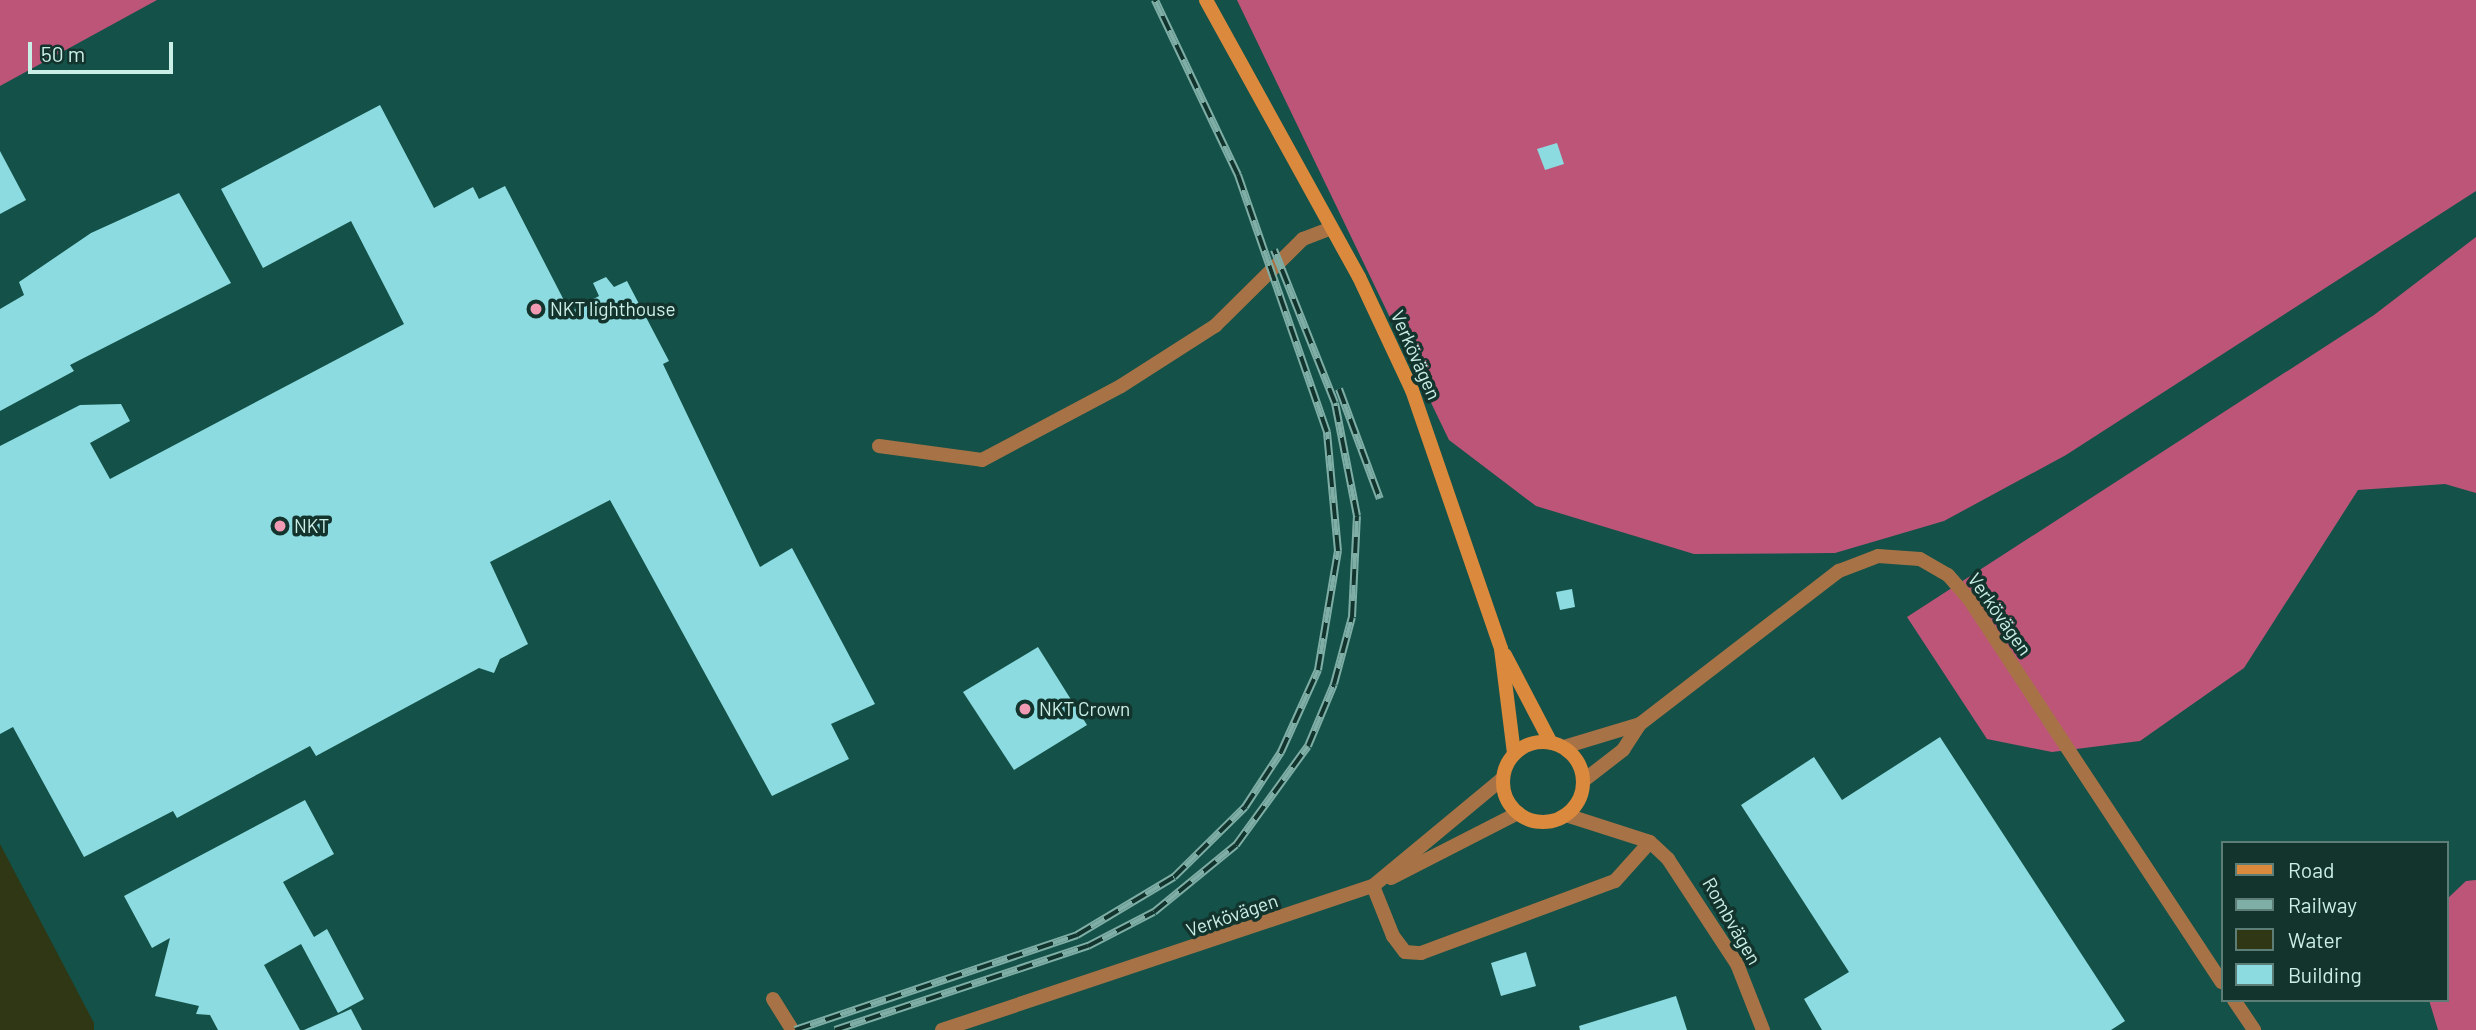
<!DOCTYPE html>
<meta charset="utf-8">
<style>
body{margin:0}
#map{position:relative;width:2476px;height:1030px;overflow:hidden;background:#145148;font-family:Barlow,sans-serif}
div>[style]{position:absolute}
.forest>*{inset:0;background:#bd5579}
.water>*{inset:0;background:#2f3714}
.building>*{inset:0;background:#8bdbe0}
.street>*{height:14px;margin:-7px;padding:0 7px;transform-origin:7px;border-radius:7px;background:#a77346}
.secondary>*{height:14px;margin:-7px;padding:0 7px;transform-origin:7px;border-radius:7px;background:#db893c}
.secondary>.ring{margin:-7px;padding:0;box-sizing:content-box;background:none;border:14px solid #db893c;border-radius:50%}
.rail>*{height:8px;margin-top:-4px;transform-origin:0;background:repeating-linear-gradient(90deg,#13332d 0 16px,#7faea6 0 32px);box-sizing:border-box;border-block:2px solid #7faea6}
.dots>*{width:19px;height:19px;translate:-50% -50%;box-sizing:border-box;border:4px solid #13332d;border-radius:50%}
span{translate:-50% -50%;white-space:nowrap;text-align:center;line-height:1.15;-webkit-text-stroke:7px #13332d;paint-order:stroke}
.poi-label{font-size:19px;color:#caefe7}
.left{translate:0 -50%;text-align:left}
.street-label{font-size:19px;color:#caefe7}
.legend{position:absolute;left:2221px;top:841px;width:228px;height:161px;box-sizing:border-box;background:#13332d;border:2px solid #5c7e77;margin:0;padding:9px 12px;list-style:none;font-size:21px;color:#caefe7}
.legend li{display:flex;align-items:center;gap:14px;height:35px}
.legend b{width:35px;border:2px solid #5c7e77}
.scale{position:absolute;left:28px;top:42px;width:145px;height:32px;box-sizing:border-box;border:4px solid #caefe7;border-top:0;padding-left:9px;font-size:21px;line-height:24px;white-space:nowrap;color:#caefe7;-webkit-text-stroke:5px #13332d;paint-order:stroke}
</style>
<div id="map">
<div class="forest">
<i style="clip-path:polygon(0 0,157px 0,0 86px)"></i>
<i style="clip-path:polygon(1237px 0,2476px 0,2476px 191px,2066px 455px,1944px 521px,1835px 553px,1694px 554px,1536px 506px,1449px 440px)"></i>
<i style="clip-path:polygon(2476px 237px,2476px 493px,2445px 484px,2358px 490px,2244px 668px,2140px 741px,2052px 752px,1987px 739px,1907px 617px,2374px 315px)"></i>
<i style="clip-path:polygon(2476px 880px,2476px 1030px,2438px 1030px,2429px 1000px,2446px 1000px,2446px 900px,2466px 881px)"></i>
</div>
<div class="water">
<i style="clip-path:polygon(0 844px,94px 1023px,94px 1030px,0 1030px)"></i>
</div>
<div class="building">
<i style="clip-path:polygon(380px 105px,434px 208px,473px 187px,479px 199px,505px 186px,570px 312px,599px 296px,593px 283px,606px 277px,614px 287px,627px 281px,669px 361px,663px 364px,760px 567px,792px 548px,875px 704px,831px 724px,849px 759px,772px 796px,610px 500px,490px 562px,528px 644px,500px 659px,494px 673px,479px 668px,316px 756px,310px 746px,177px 818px,173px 811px,84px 857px,13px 727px,0 734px,0 446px,80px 405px,121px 404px,130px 421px,90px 443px,110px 479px,404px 324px,351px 221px,263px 268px,221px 189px)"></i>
<i style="clip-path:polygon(1557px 143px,1564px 164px,1545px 170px,1537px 149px)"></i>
<i style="clip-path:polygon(0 151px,26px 200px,0 214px)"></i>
<i style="clip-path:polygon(179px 193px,231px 283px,70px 365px,74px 371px,0 411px,0 309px,24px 295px,19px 282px,91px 233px)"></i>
<i style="clip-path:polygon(1572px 589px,1575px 607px,1560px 610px,1556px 592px)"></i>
<i style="clip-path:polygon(1038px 647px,1087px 725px,1014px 770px,963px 692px)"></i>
<i style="clip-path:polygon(1940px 737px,2125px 1021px,2111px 1030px,1822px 1030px,1804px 999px,1849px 972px,1741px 805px,1814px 757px,1842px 800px)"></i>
<i style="clip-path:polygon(305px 800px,334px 854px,283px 882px,314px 937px,327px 929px,364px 999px,338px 1013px,301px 944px,264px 965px,300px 1030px,218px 1030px,210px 1015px,196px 1014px,199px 1006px,155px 996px,170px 938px,152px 948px,124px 896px)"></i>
<i style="clip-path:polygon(1526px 952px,1536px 986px,1501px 996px,1491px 963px)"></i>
<i style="clip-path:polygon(1676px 996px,1687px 1030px,1580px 1030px,1579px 1026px)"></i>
<i style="clip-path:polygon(351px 1009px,362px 1030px,304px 1030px)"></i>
</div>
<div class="street">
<i style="left:879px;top:446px;width:104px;rotate:7.7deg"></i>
<i style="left:982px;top:460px;width:157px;rotate:-28deg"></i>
<i style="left:1121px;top:386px;width:112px;rotate:-32.6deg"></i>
<i style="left:1215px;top:326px;width:124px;rotate:-44.7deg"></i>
<i style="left:1303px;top:239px;width:30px;rotate:-21deg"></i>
<i style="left:1564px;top:747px;width:79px;rotate:-16.8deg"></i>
<i style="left:1583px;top:781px;width:51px;rotate:-37.8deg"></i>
<i style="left:1623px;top:750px;width:31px;rotate:-57deg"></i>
<i style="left:1640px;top:724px;width:251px;rotate:-37.6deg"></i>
<i style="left:1839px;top:571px;width:42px;rotate:-21deg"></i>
<i style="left:1878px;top:556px;width:42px;rotate:4.1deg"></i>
<i style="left:1920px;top:559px;width:32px;rotate:30deg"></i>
<i style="left:1948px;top:575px;width:32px;rotate:49deg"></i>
<i style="left:1969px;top:599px;width:459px;rotate:56.6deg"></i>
<i style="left:1566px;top:815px;width:88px;rotate:17.8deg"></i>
<i style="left:1650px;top:842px;width:25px;rotate:43deg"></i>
<i style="left:1668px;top:859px;width:126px;rotate:56.7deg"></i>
<i style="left:1737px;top:964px;width:71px;rotate:68.5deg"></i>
<i style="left:1391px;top:878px;width:143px;rotate:-27.1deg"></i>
<i style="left:1373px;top:886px;width:54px;rotate:68.2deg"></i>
<i style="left:1393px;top:936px;width:20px;rotate:53deg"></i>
<i style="left:1405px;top:952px;width:16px;rotate:4deg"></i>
<i style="left:1421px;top:953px;width:207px;rotate:-20.4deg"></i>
<i style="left:1615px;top:881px;width:52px;rotate:-48.1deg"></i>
<i style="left:773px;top:999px;width:36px;rotate:58deg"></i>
<i style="left:2234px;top:1000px;width:36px;rotate:56deg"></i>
<i style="left:942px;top:1030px;width:454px;rotate:-18.5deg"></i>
<i style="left:1373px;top:886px;width:169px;rotate:-39.7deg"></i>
</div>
<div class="secondary">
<i style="left:1206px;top:0;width:316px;rotate:61.1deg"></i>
<i style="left:1359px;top:277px;width:125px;rotate:64.9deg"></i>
<i style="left:1412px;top:390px;width:274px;rotate:71deg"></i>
<i style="left:1501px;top:649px;width:106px;rotate:82.9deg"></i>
<i style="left:1505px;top:655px;width:99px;rotate:62.4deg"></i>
<i class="ring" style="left:1503px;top:742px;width:66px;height:66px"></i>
</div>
<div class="rail">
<i style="left:1339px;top:389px;width:117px;rotate:69.6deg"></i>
<i style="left:795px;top:1030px;width:298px;rotate:-18.6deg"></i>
<i style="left:1077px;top:935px;width:113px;rotate:-30.9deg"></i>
<i style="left:1174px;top:877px;width:100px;rotate:-44.6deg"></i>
<i style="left:1245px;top:807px;width:66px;rotate:-56.8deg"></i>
<i style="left:1281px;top:752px;width:90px;rotate:-65.7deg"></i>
<i style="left:1318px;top:670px;width:121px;rotate:-80.5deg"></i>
<i style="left:1338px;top:551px;width:120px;rotate:-95.3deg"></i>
<i style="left:1327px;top:432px;width:272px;rotate:-109.1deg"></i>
<i style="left:1238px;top:175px;width:194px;rotate:-115.4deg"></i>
<i style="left:835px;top:1030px;width:267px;rotate:-18.4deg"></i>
<i style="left:1088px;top:946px;width:74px;rotate:-27.3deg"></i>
<i style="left:1154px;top:912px;width:106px;rotate:-39.3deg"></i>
<i style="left:1236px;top:845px;width:122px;rotate:-54deg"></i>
<i style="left:1308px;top:746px;width:67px;rotate:-67.2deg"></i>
<i style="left:1334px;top:684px;width:69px;rotate:-75deg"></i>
<i style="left:1352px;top:617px;width:101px;rotate:-87.2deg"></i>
<i style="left:1357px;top:516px;width:115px;rotate:-101deg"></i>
<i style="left:1335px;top:403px;width:165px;rotate:-111.7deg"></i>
</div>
<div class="dots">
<i style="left:536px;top:309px;background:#f19ab4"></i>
<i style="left:280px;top:526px;background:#f19ab4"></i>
<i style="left:1025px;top:709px;background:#f19ab4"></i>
</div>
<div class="poi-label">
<span class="left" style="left:550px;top:309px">NKT lighthouse</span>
<span class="left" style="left:294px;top:526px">NKT</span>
<span class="left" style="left:1039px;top:709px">NKT Crown</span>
</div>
<div class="street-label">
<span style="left:1416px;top:355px;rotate:66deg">Verkövägen</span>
<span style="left:2000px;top:614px;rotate:55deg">Verkövägen</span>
<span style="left:1232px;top:915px;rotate:-19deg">Verkövägen</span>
<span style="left:1732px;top:921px;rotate:60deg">Rombvägen</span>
</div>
<ul class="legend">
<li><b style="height:9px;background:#db893c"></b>Road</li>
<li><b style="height:9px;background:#7faea6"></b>Railway</li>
<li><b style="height:19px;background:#2f3714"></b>Water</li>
<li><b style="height:19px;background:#8bdbe0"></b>Building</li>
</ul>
<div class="scale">50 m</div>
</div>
